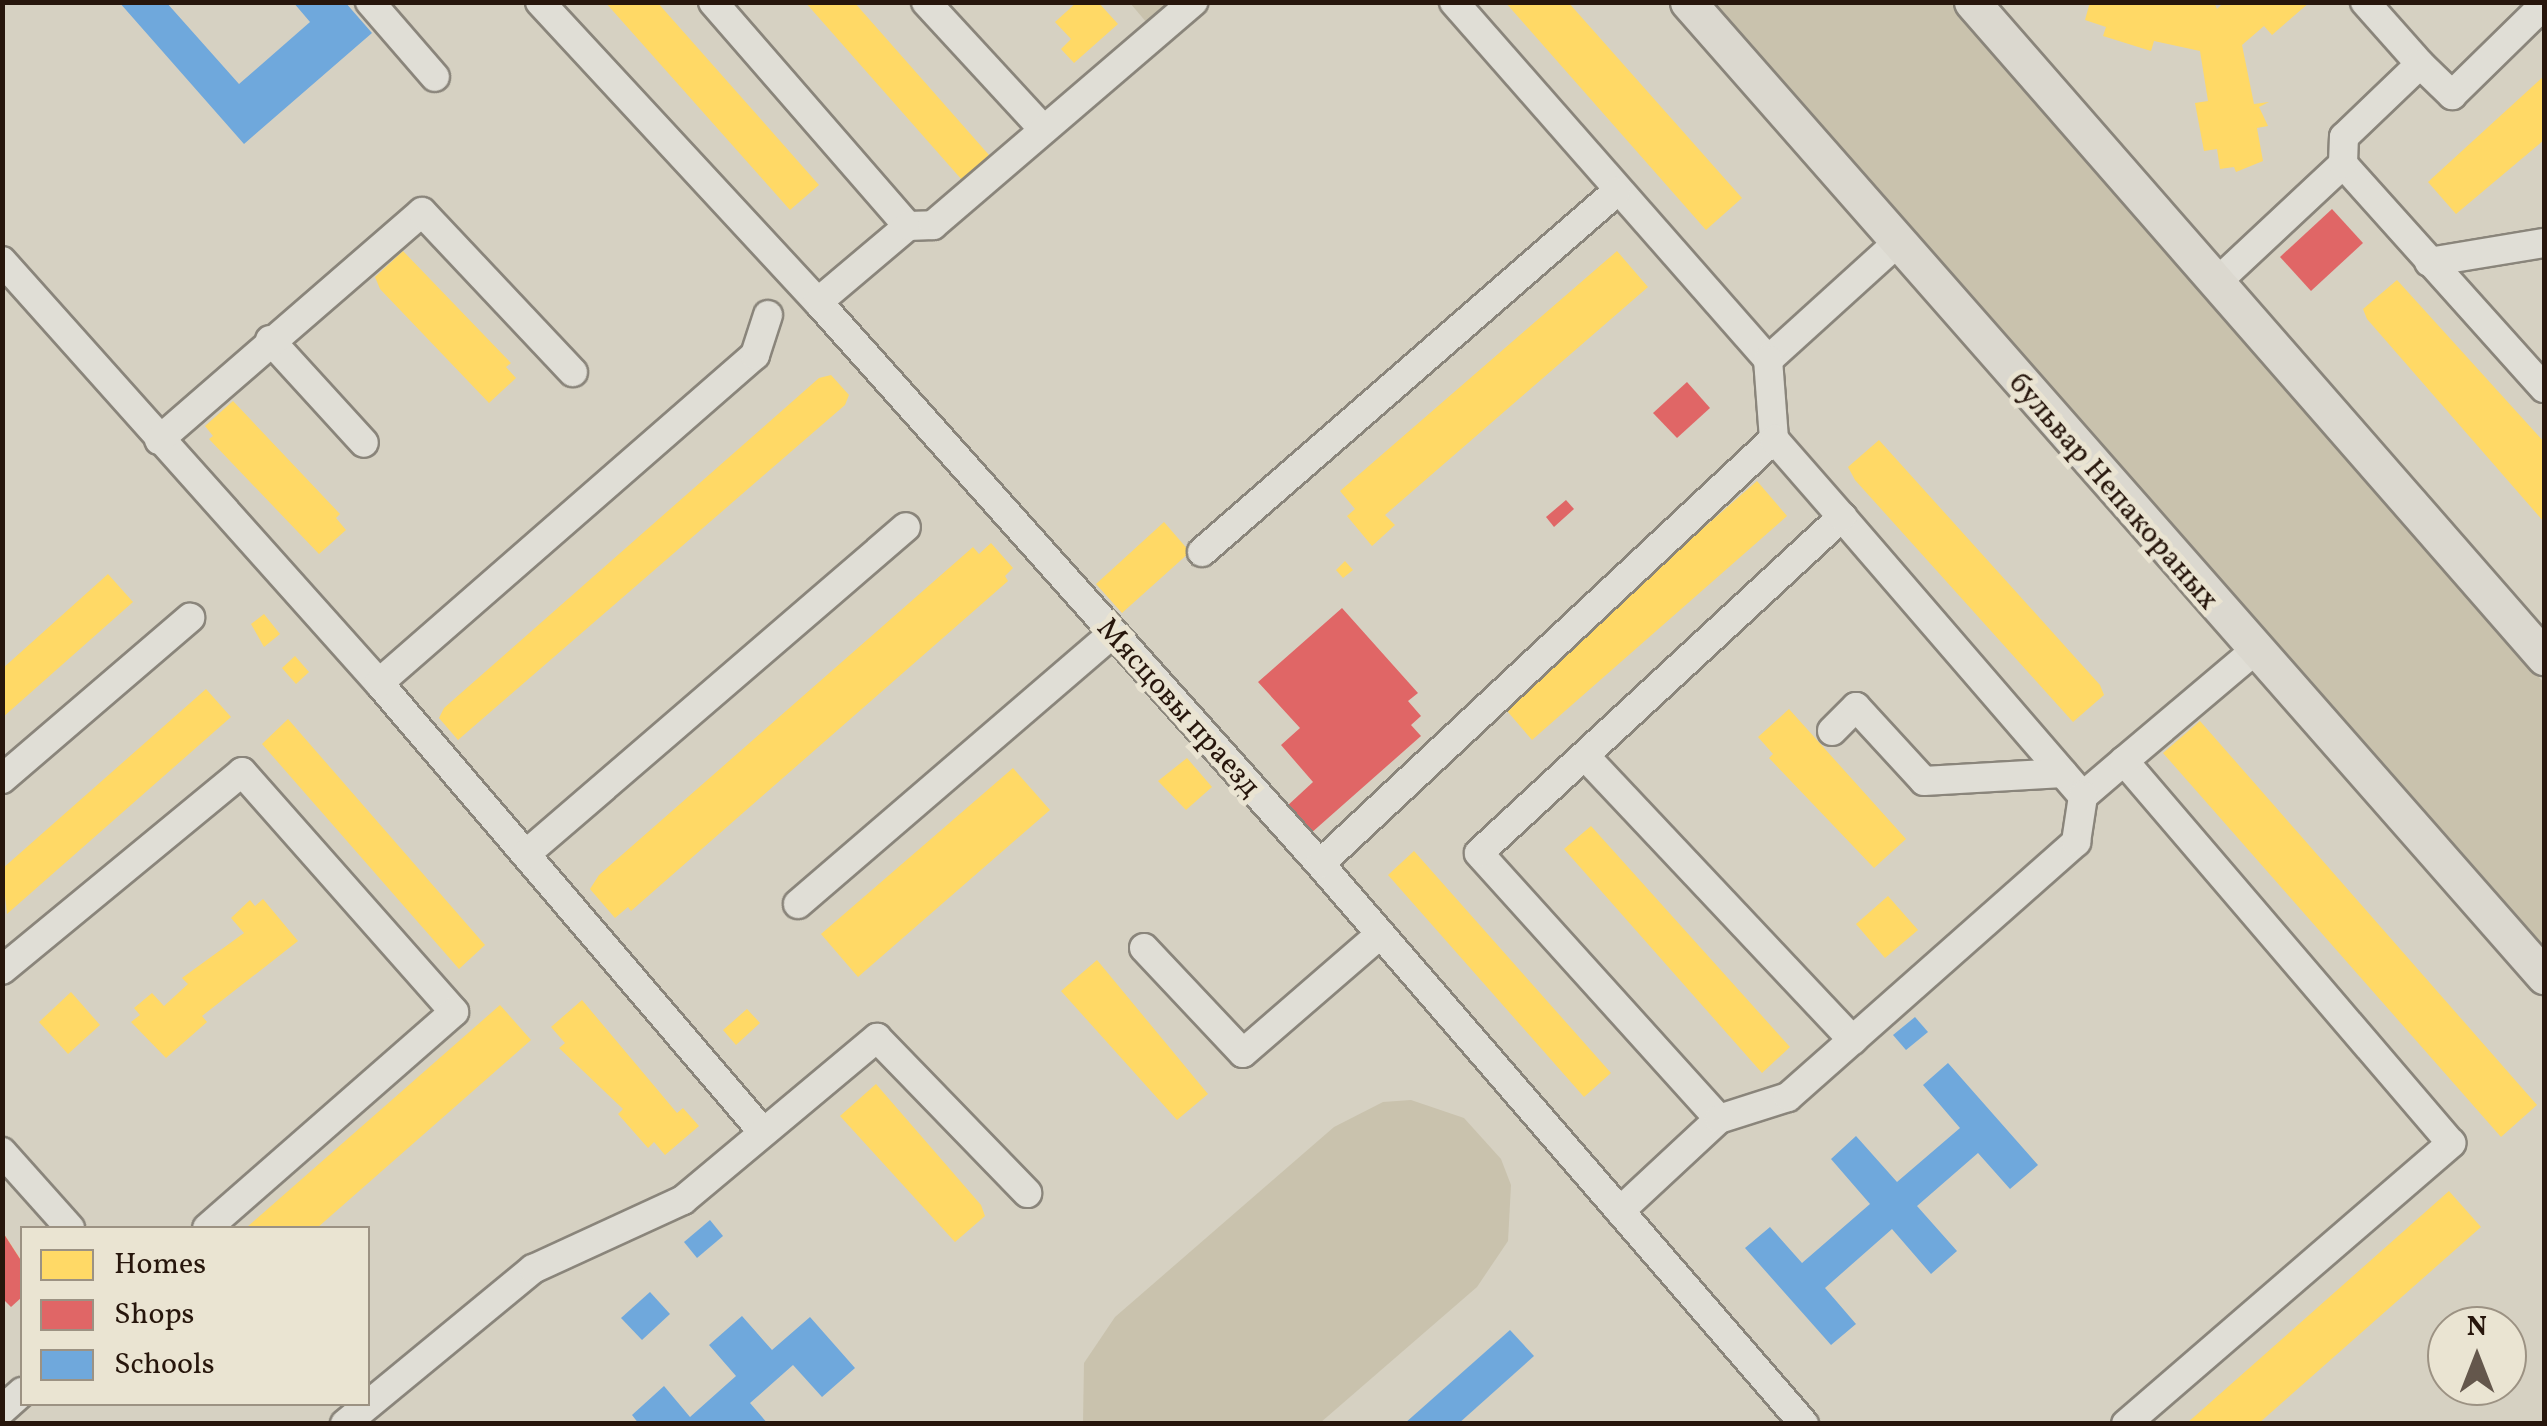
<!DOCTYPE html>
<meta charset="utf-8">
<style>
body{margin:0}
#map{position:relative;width:2547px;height:1426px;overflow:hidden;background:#d6d1c2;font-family:Vollkorn,serif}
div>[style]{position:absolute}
.green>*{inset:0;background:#c9c2ad}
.homes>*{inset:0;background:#ffd966}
.shops>*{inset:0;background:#e06666}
.schools>*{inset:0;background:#6fa8dc}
.roads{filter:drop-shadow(2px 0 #8a857b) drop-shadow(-2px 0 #8a857b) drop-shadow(0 2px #8a857b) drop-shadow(0 -2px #8a857b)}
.minor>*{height:28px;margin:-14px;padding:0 14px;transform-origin:14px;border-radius:14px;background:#e0ded6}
.major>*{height:35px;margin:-17.5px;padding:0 17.5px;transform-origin:17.5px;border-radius:17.5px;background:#dbd8cf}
span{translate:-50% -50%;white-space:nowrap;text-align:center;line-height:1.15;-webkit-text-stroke:10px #eae4d2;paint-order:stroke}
.street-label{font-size:30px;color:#27160c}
.frame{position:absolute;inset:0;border:5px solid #27160c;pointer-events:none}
.legend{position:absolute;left:20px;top:1226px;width:350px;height:180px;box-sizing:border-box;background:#eae4d2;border:2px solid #9c9283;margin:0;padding:12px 18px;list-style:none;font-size:30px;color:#27160c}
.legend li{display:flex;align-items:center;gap:20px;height:50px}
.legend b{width:50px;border:2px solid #9c9283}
.north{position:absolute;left:2427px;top:1306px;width:100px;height:100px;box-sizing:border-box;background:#eae4d2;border:2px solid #9c9283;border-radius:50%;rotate:0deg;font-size:28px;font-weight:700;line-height:40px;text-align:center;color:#27160c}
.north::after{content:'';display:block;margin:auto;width:35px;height:45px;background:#64574c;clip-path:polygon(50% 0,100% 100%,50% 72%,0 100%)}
</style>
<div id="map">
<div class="green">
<i style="clip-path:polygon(1130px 3px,1186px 3px,1153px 30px)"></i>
<i style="clip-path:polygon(1714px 3px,1957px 3px,1979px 27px,2544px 683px,2544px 948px)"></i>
<i style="clip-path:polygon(1411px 1100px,1464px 1118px,1501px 1159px,1511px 1185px,1508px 1241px,1477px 1287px,1320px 1423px,1083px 1423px,1084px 1363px,1115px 1317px,1334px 1127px,1383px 1102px)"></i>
</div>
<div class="homes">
<i style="clip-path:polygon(605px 2px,657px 2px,819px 185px,790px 210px)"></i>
<i style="clip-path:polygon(805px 2px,854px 2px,989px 155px,962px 180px)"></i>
<i style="clip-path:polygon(1077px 2px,1098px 2px,1118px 24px,1074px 63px,1061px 49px,1071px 39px,1055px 22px)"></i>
<i style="clip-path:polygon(1505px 2px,1568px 2px,1742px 198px,1706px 230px)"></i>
<i style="clip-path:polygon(2090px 2px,2214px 2px,2217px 9px,2224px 2px,2310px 2px,2272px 35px,2264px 26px,2242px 45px,2254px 104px,2269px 102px,2259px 107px,2268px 126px,2257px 128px,2263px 161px,2236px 172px,2234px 167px,2220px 169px,2217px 149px,2204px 151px,2195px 103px,2208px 101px,2200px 51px,2154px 41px,2151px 51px,2103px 36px,2106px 27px,2085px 20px)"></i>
<i style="clip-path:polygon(2544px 76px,2544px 140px,2456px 214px,2428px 182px)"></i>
<i style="clip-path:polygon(403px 251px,511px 363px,506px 367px,516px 378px,489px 403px,380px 289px,375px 277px)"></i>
<i style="clip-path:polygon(1617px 251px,1648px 287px,1385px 515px,1395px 525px,1372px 546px,1347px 516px,1355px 509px,1340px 491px)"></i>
<i style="clip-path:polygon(2397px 280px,2544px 442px,2544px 522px,2367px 319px,2363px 309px)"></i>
<i style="clip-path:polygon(831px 375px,849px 395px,845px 405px,458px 740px,439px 718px,444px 708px,819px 378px)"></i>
<i style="clip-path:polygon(233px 401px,340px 514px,336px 518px,346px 530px,319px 554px,209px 439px,213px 436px,205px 426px)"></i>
<i style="clip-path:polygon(1879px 440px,2100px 685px,2104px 695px,2073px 722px,1855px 480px,1848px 467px)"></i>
<i style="clip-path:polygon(1757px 481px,1787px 516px,1532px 740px,1502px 705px)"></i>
<i style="clip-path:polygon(1164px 522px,1190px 552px,1122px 613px,1096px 584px)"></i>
<i style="clip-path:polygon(991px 543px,1013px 568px,1005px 576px,1008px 581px,631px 911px,628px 907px,615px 918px,590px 889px,599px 875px,973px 547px,979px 554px)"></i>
<i style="clip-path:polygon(1345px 561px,1353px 570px,1343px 578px,1336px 570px)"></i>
<i style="clip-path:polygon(108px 574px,133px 602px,2px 718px,2px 669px)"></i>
<i style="clip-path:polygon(264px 614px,280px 634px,264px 647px,251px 624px)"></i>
<i style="clip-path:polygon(295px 656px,309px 672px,296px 684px,282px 668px)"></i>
<i style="clip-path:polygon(206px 689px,231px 717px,7px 914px,2px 869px)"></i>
<i style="clip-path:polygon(1789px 709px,1906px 839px,1874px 868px,1769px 758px,1773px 754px,1758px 737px)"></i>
<i style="clip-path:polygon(288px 719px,485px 945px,459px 969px,262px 744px)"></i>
<i style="clip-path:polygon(2200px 721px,2537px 1105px,2501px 1137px,2163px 753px)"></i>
<i style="clip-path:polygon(1187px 758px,1212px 787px,1186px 810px,1158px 781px)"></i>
<i style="clip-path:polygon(1013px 768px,1050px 810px,858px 977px,821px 934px)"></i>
<i style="clip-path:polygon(1591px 826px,1790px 1047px,1762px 1073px,1564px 849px)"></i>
<i style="clip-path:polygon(1414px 851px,1611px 1073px,1584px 1097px,1388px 875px)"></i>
<i style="clip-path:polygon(1888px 896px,1918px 930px,1885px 958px,1856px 924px)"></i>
<i style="clip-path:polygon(263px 899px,298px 941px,202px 1016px,207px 1022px,166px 1058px,131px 1022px,140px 1015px,134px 1008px,152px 993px,164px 1006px,188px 984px,182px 978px,244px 933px,231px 918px,250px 900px,255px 906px)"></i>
<i style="clip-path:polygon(1097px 960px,1208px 1094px,1177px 1120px,1061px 991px)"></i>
<i style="clip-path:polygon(71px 992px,100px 1025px,68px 1054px,39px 1022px)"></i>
<i style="clip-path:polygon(582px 1000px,677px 1113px,683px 1108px,699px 1126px,665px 1155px,654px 1142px,648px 1148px,618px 1114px,623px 1109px,559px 1048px,565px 1043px,551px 1027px)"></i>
<i style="clip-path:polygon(500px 1005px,531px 1040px,317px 1228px,246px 1228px)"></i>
<i style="clip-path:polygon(747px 1009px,760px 1023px,736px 1045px,723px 1030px)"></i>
<i style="clip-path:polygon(876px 1084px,981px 1205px,985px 1216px,955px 1242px,840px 1116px)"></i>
<i style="clip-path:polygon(2449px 1191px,2481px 1227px,2258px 1424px,2186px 1424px)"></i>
<i style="clip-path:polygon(2px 1231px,22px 1262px,2px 1287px)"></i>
</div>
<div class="shops">
<i style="clip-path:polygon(2332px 209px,2363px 243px,2311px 291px,2280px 257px)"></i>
<i style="clip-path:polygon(1687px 382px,1710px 408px,1677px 438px,1653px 413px)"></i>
<i style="clip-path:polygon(1566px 500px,1574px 509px,1554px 527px,1546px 517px)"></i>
<i style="clip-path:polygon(1342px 608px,1418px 693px,1408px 701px,1421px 716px,1411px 725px,1421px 736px,1310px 834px,1286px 807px,1313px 782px,1281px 745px,1300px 728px,1258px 682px)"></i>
<i style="clip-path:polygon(2px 1231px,22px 1262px,22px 1297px,11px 1307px,2px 1298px)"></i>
</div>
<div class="schools">
<i style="clip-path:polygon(119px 2px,166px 2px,239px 84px,310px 22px,293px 2px,345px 2px,372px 33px,244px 144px)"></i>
<i style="clip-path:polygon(1915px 1017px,1928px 1032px,1906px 1050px,1893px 1035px)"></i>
<i style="clip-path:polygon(1948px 1063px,2038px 1165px,2010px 1189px,1978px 1153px,1917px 1206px,1957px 1251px,1931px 1274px,1892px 1229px,1825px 1288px,1856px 1324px,1831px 1345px,1745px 1248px,1770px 1227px,1802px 1263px,1870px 1204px,1831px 1159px,1856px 1136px,1897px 1182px,1960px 1128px,1923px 1085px)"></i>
<i style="clip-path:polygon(710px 1220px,723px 1236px,697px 1258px,684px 1242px)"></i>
<i style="clip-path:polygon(650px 1292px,670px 1314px,642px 1340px,621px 1318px)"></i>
<i style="clip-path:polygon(742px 1316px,772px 1350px,810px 1317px,855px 1368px,822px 1397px,793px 1365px,750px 1403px,768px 1424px,639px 1424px,632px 1415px,664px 1386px,690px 1417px,736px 1376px,709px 1345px)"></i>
<i style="clip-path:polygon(1510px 1330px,1534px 1356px,1458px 1424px,1404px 1424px)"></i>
</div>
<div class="roads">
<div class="minor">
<i style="left:370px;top:2px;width:99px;rotate:49.1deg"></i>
<i style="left:540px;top:2px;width:409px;rotate:47.2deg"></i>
<i style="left:818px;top:302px;width:754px;rotate:48.23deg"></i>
<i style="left:1320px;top:864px;width:740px;rotate:49.16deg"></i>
<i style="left:713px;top:2px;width:297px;rotate:49deg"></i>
<i style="left:926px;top:2px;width:173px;rotate:47.3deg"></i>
<i style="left:1454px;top:2px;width:476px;rotate:48.7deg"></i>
<i style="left:1768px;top:360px;width:174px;rotate:-42.2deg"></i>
<i style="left:2365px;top:2px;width:83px;rotate:48.4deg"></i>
<i style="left:2343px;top:164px;width:301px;rotate:48.1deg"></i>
<i style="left:2px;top:261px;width:566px;rotate:48.22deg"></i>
<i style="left:379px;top:683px;width:589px;rotate:49.47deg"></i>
<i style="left:2429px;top:262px;width:117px;rotate:-9.4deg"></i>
<i style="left:2218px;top:281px;width:171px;rotate:-43.1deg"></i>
<i style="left:2343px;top:164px;width:27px;rotate:-88deg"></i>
<i style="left:2344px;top:137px;width:105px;rotate:-43.8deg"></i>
<i style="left:2420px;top:64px;width:45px;rotate:44.1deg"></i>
<i style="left:2452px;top:95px;width:129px;rotate:-44.4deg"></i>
<i style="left:818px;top:302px;width:118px;rotate:-40.2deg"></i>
<i style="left:908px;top:226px;width:25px;rotate:-2deg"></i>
<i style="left:933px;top:225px;width:343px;rotate:-40.6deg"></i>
<i style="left:270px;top:340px;width:139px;rotate:47.6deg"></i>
<i style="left:159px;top:440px;width:348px;rotate:-40.9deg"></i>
<i style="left:422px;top:212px;width:220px;rotate:46.7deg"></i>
<i style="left:1842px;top:517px;width:369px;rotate:49.2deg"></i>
<i style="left:2083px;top:796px;width:54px;rotate:-40.5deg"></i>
<i style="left:1202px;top:552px;width:549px;rotate:-41.01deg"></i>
<i style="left:379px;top:683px;width:499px;rotate:-41.1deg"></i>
<i style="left:755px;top:355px;width:42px;rotate:-72deg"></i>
<i style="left:1832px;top:731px;width:34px;rotate:-45deg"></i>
<i style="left:1856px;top:707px;width:100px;rotate:47.4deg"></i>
<i style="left:1924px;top:781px;width:139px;rotate:-3.3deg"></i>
<i style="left:1586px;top:757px;width:389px;rotate:46.7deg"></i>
<i style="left:2px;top:779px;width:248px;rotate:-40.6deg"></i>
<i style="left:526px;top:854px;width:501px;rotate:-40.71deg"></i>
<i style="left:1320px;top:864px;width:622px;rotate:-43.11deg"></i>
<i style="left:1774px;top:439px;width:79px;rotate:-94.3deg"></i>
<i style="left:798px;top:904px;width:413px;rotate:-40.7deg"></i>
<i style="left:1144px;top:948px;width:144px;rotate:46.7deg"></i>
<i style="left:1243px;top:1053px;width:179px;rotate:-40.9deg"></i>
<i style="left:2px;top:970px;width:311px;rotate:-39.5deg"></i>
<i style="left:242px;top:772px;width:320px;rotate:48.5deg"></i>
<i style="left:454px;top:1012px;width:328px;rotate:138.8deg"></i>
<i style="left:1719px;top:1119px;width:358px;rotate:-132.1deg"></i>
<i style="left:1479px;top:853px;width:495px;rotate:-42.8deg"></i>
<i style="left:1842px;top:517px;width:103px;rotate:-131.1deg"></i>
<i style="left:2px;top:1152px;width:102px;rotate:48.2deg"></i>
<i style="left:1620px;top:1211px;width:135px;rotate:-42.9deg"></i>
<i style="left:1719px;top:1119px;width:72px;rotate:-17.7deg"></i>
<i style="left:1788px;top:1097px;width:385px;rotate:-41.5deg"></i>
<i style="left:2076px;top:842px;width:47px;rotate:-81.3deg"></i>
<i style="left:2px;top:1410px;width:27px;rotate:-42deg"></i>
<i style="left:345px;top:1424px;width:244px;rotate:-39.5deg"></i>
<i style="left:533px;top:1269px;width:165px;rotate:-24.7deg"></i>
<i style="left:683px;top:1200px;width:253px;rotate:-39.9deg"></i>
<i style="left:877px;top:1038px;width:216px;rotate:45.9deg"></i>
<i style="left:2126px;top:1424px;width:430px;rotate:-40.8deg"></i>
<i style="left:2451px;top:1143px;width:503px;rotate:-130.56deg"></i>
<i style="left:2124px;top:761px;width:169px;rotate:-40.2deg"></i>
</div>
<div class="major">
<i style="left:1688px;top:2px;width:1297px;rotate:48.69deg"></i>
<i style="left:1972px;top:2px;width:870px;rotate:48.87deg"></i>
</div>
</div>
<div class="street-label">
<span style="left:2113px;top:492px;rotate:49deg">бульвар Непакораных</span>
<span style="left:1178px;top:708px;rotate:48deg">Мясцовы праезд</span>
</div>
<div class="frame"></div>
<ul class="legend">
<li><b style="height:28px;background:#ffd966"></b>Homes</li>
<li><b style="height:28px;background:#e06666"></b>Shops</li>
<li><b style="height:28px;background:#6fa8dc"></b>Schools</li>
</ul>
<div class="north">N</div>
</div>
